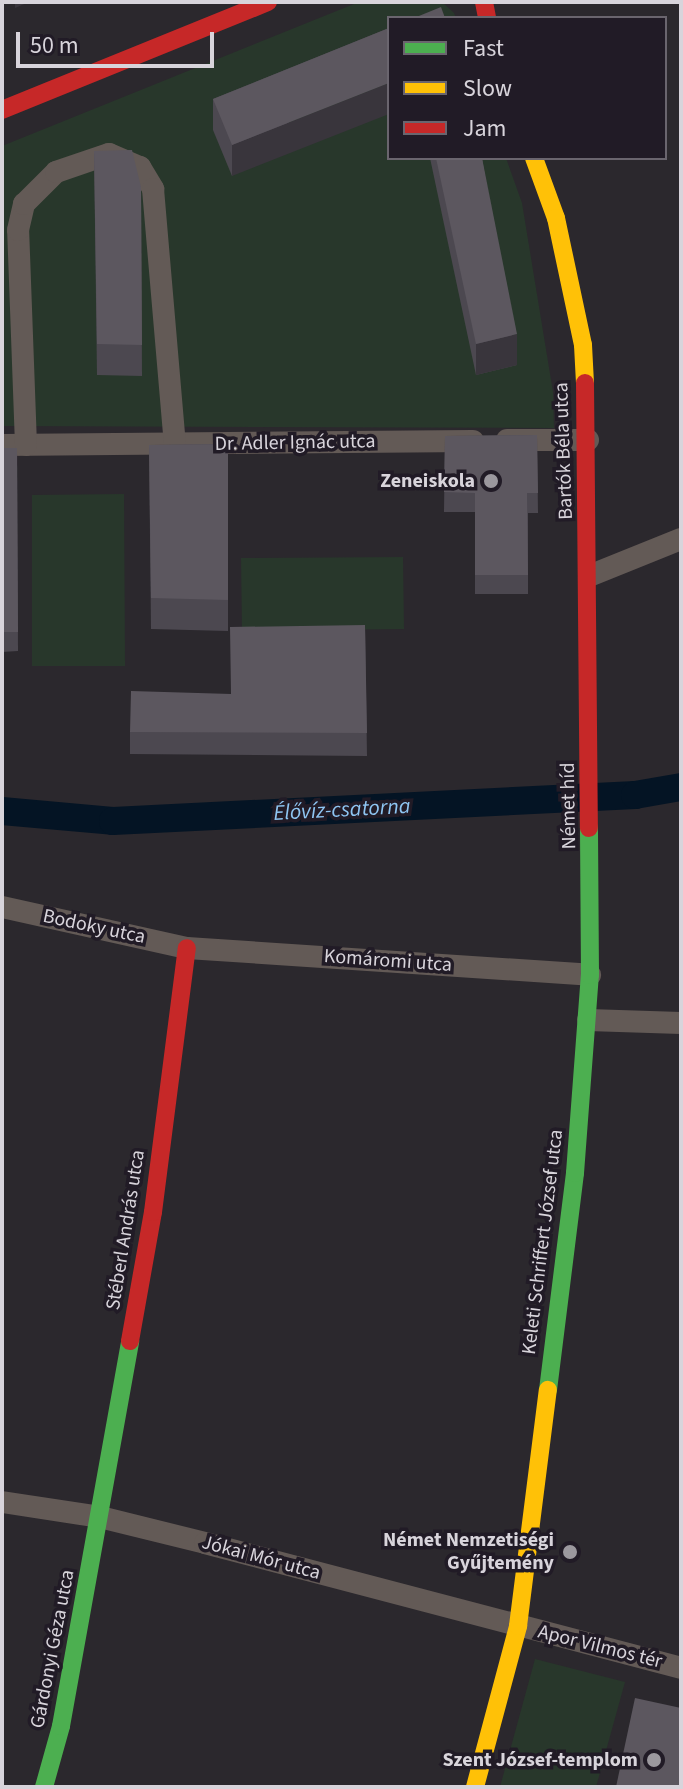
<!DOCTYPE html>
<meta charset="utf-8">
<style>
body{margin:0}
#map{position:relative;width:683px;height:1789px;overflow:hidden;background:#2b282d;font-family:"Source Sans 3",sans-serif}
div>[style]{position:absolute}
.green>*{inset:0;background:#28372b}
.canal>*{height:28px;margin:-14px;padding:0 14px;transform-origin:14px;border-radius:14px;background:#041424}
.street>*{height:22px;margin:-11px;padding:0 11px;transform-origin:11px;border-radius:11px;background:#635a56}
.fast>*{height:18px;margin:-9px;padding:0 9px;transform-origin:9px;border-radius:9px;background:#4caf50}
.slow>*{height:18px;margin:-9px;padding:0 9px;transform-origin:9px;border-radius:9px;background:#ffc107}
.jam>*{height:18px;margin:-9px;padding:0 9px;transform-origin:9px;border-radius:9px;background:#c62828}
.wall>*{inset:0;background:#4c4850}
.shaded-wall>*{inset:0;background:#39353c}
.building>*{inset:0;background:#5c575f}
.dots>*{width:22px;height:22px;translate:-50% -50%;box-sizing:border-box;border:4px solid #211b26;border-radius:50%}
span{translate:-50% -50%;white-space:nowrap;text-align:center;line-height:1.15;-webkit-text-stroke:7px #211b26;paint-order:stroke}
.street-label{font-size:20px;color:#d8d4db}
.poi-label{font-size:20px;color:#d8d4db;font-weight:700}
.right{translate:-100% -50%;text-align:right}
.water-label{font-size:22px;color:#8ec5f2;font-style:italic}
.frame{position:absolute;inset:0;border:4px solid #d8d4db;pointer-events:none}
.legend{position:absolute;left:387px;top:16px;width:280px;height:144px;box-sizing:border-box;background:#211b26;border:2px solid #6a656e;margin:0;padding:10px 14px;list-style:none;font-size:24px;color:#d8d4db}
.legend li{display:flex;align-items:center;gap:16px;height:40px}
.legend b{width:40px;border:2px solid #6a656e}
.scale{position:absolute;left:16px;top:32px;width:198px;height:36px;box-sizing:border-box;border:4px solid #d8d4db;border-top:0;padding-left:10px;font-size:24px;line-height:28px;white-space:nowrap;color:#d8d4db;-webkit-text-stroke:6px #211b26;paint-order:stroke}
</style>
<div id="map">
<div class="green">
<i style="clip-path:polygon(359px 2px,442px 2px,454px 13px,456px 18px,389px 18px,389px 158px,506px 158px,522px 203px,553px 392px,554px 428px,2px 426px,2px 146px)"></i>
<i style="clip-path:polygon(124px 494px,125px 666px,32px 666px,32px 495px)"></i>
<i style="clip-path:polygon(403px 557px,404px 629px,242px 631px,241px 558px)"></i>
<i style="clip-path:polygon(535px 1659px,625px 1682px,596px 1787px,500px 1787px)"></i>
</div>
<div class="canal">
<i style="left:2px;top:811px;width:111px;rotate:5.1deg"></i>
<i style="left:113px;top:821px;width:523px;rotate:-2.85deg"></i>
<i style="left:635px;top:795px;width:47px;rotate:-9.9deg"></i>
</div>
<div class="street">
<i style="left:507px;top:440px;width:81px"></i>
<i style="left:2px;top:445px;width:471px;rotate:-0.5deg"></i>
<i style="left:26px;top:445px;width:215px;rotate:-92.1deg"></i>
<i style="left:18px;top:230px;width:27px;rotate:-77deg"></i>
<i style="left:24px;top:204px;width:45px;rotate:-45deg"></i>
<i style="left:56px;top:172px;width:56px;rotate:-18.8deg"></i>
<i style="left:109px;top:154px;width:34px;rotate:23deg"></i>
<i style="left:140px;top:167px;width:26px;rotate:59deg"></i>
<i style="left:153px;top:189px;width:256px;rotate:85.1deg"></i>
<i style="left:589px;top:576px;width:99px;rotate:-21.9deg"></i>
<i style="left:2px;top:907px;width:189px;rotate:12.5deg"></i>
<i style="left:187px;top:948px;width:404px;rotate:3.8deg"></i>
<i style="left:588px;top:1020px;width:93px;rotate:1.8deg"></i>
<i style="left:2px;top:1502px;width:99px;rotate:8.7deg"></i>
<i style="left:100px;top:1517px;width:108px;rotate:13.9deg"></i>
<i style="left:205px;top:1543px;width:492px;rotate:14.7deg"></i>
</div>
<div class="fast">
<i style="left:548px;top:1390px;width:219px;rotate:-82.9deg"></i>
<i style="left:575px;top:1173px;width:199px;rotate:-85.7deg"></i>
<i style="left:590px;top:975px;width:147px;rotate:-90.4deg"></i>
<i style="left:44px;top:1787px;width:63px;rotate:-74.4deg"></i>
<i style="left:61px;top:1726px;width:391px;rotate:-79.8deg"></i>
</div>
<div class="slow">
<i style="left:534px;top:158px;width:64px;rotate:69.9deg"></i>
<i style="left:556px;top:218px;width:130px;rotate:78deg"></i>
<i style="left:583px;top:345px;width:38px;rotate:87deg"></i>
<i style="left:475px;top:1787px;width:167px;rotate:-75deg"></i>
<i style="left:518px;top:1626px;width:238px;rotate:-82.8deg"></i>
</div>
<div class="jam">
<i style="left:484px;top:2px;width:16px;rotate:79deg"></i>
<i style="left:2px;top:110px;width:287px;rotate:-22.1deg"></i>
<i style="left:585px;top:383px;width:445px;rotate:89.5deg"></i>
<i style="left:130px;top:1341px;width:131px;rotate:-79.9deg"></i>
<i style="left:153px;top:1212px;width:266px;rotate:-82.7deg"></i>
</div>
<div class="wall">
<i style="clip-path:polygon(389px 28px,232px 176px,213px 130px,213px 99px)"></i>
<i style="clip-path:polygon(94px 151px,141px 187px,142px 376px,97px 375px)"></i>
<i style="clip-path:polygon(430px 158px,482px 158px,517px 365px,476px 375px)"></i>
<i style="clip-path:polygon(537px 435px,538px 513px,528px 513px,528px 594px,475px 594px,475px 512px,444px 512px,445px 436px)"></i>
<i style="clip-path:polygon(228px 444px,228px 631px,151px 629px,149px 445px)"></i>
<i style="clip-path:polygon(2px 448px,17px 448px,18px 651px,2px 652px)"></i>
<i style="clip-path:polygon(365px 625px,367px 756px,130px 754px,130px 732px,231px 694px)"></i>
</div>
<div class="shaded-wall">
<i style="clip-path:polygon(15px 2px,29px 2px,15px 8px)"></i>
<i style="clip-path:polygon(389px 83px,389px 114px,232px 176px,232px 145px)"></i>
<i style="clip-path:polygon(517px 334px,517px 365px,476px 375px,476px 344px)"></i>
</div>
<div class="building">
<i style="clip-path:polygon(441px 7px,445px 18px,414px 18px)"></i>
<i style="clip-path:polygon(389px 28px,389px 83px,232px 145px,213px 99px)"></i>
<i style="clip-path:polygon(132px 150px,141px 187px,142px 345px,97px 344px,94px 151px)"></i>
<i style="clip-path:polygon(436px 158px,482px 158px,517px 334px,476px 344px)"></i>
<i style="clip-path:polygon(537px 435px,538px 493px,527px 493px,528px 575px,475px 575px,475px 493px,444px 492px,445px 436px)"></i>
<i style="clip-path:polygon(228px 444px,228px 600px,151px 598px,149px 445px)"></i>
<i style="clip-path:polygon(2px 448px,17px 448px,18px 632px,2px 632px)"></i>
<i style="clip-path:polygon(365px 625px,367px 733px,130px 732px,131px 691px,231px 694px,230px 627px)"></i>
<i style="clip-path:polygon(635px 1698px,681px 1708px,681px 1787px,616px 1787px)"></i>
</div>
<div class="dots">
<i style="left:491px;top:481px;background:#9b989e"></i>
<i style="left:570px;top:1552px;background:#9b989e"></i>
<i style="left:654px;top:1760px;background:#9b989e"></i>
</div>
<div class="street-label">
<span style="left:295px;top:443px;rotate:-1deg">Dr. Adler Ignác utca</span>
<span style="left:564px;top:451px;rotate:-92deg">Bartók Béla utca</span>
<span style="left:569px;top:806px;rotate:-91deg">Német híd</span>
<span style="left:94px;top:927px;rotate:12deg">Bodoky utca</span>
<span style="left:388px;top:961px;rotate:4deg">Komáromi utca</span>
<span style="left:126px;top:1230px;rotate:-81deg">Stéberl András utca</span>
<span style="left:543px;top:1242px;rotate:-83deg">Keleti Schriffert József utca</span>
<span style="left:261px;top:1558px;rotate:15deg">Jókai Mór utca</span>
<span style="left:600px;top:1647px;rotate:14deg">Apor Vilmos tér</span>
<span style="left:53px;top:1649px;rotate:-79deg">Gárdonyi Géza utca</span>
</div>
<div class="poi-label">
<span class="right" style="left:475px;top:481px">Zeneiskola</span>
<span class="right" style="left:554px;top:1552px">Német Nemzetiségi<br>Gyűjtemény</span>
<span class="right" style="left:638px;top:1760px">Szent József-templom</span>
</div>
<div class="water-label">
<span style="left:342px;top:810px;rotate:-3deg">Élővíz-csatorna</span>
</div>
<div class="frame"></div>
<ul class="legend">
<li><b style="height:10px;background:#4caf50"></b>Fast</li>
<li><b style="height:10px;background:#ffc107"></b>Slow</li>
<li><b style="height:10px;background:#c62828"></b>Jam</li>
</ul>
<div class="scale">50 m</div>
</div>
